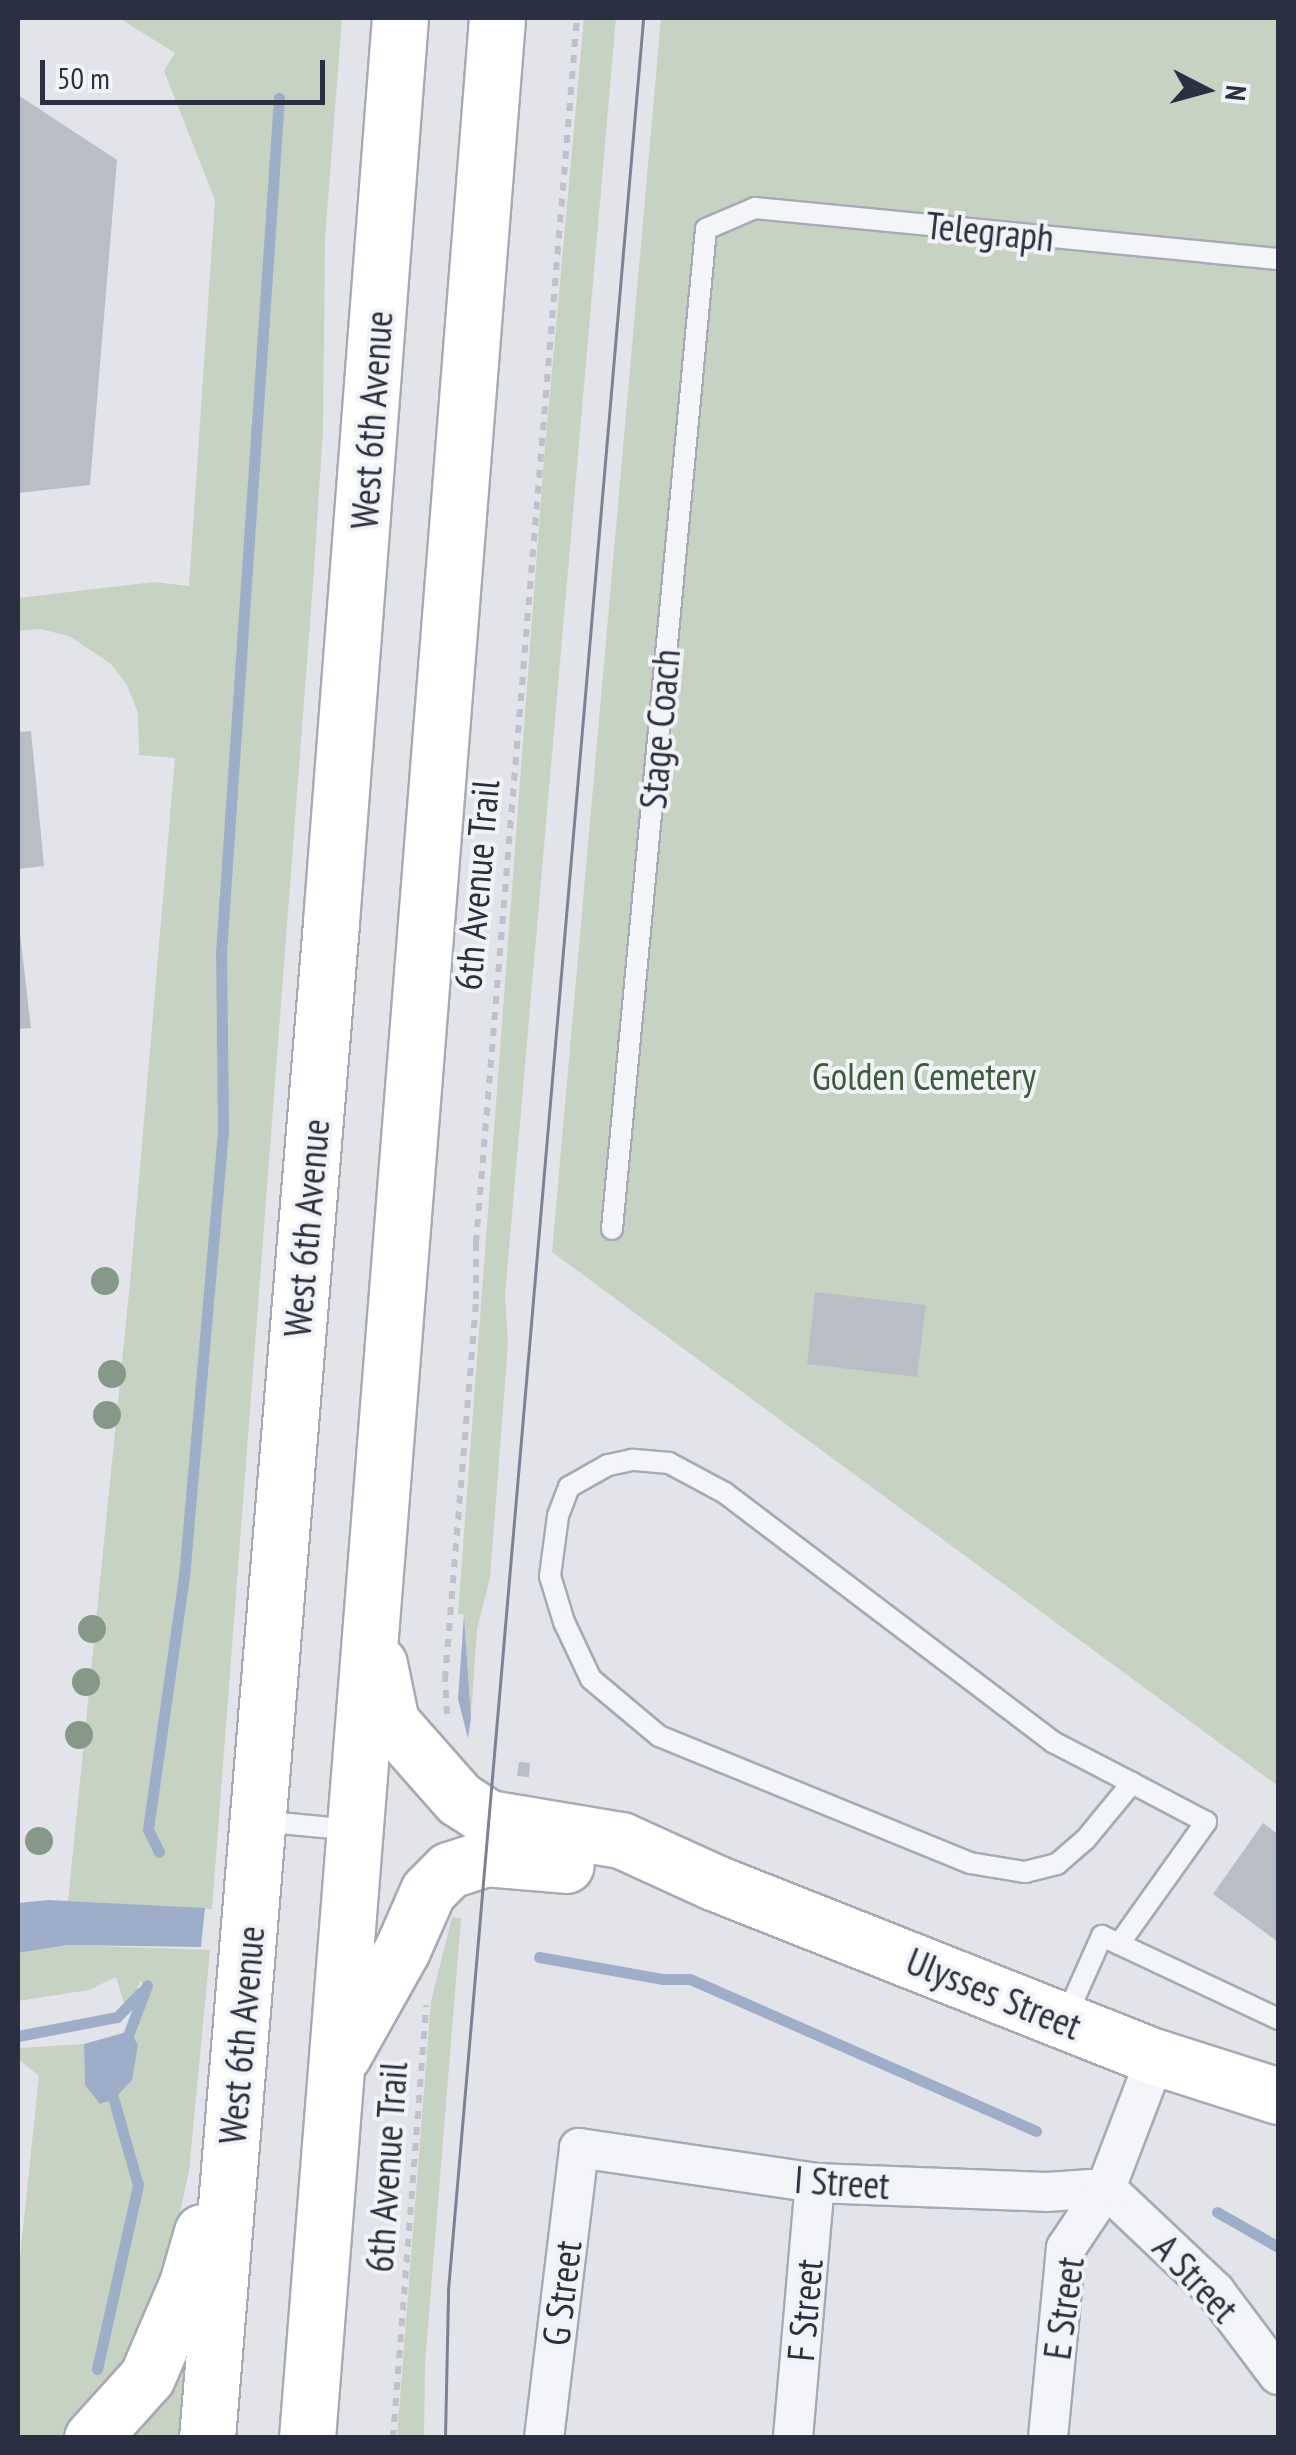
<!DOCTYPE html>
<style>
body{margin:0}
#map{position:relative;width:1296px;height:2455px;overflow:hidden;background:#e2e4ea;font-family:"PT Sans Narrow",sans-serif}
div>[style]{position:absolute}
.green>*{inset:0;background:#c6d3c3}
.water>*{inset:0;background:#9eaec8}
.stream>*{height:11px;margin:-5.5px;padding:0 5.5px;transform-origin:5.5px;border-radius:5.5px;background:#9eaec8}
.building>*{inset:0;background:#b9bdc6}
.path>*{height:6px;margin-top:-3px;transform-origin:0;background:repeating-linear-gradient(90deg,#bfc2c8 0 8px,transparent 0 16px)}
.roads{filter:drop-shadow(2px 0 #a7aab4) drop-shadow(-2px 0 #a7aab4) drop-shadow(0 2px #a7aab4) drop-shadow(0 -2px #a7aab4)}
.lane>*{height:20px;margin:-10px;padding:0 10px;transform-origin:10px;border-radius:10px;background:#f4f5f8}
.street>*{height:38px;margin:-19px;padding:0 19px;transform-origin:19px;border-radius:19px;background:#f4f5f8}
.secondary>*{height:55px;margin:-27.5px;padding:0 27.5px;transform-origin:27.5px;border-radius:27.5px;background:#fff}
.highway>*{height:55px;margin:-27.5px;padding:0 27.5px;transform-origin:27.5px;border-radius:27.5px;background:#fff}
.tram>*{height:2.5px;margin:-1.25px;padding:0 1.25px;transform-origin:1.25px;border-radius:1.25px;background:#7c8293}
.trees>*{width:28px;height:28px;margin:-14px;border-radius:50%;background:#869988}
span{translate:-50% -50%;white-space:nowrap;text-align:center;line-height:1.15;-webkit-text-stroke:8px #f1f3f7;paint-order:stroke}
.street-label{font-size:38px;color:#2a3041}
.park-label{font-size:38px;color:#3b5c38}
.frame{position:absolute;inset:0;border:20px solid #2a3041;pointer-events:none}
.north{position:absolute;left:1156px;top:40px;width:100px;height:100px;-webkit-text-stroke:8px #f1f3f7;paint-order:stroke;rotate:96deg;font-size:28px;font-weight:700;line-height:40px;text-align:center;color:#2a3041}
.north::after{content:'';display:block;margin:auto;width:35px;height:45px;background:#2a3041;clip-path:polygon(50% 0,100% 100%,50% 72%,0 100%)}
.scale{position:absolute;left:40px;top:60px;width:285px;height:45px;box-sizing:border-box;border:5px solid #2a3041;border-top:0;padding-left:12px;font-size:30px;line-height:35px;white-space:nowrap;color:#2a3041;-webkit-text-stroke:8px #f1f3f7;paint-order:stroke}
</style>
<div id="map">
<div class="green">
<i style="clip-path:polygon(119px 18px,342px 18px,325px 239px,323px 430px,313px 584px,212px 1909px,68px 1901px,131px 1272px,175px 758px,139px 755px,138px 713px,127px 685px,111px 664px,69px 636px,40px 629px,18px 631px,18px 598px,154px 582px,189px 586px,215px 200px,164px 71px,175px 53px)"></i>
<i style="clip-path:polygon(584px 18px,616px 18px,505px 1295px,508px 1344px,490px 1578px,477px 1629px,471px 1718px,464px 1615px,458px 1614px,544px 459px)"></i>
<i style="clip-path:polygon(661px 18px,1278px 18px,1278px 1786px,552px 1252px)"></i>
<i style="clip-path:polygon(452px 1917px,461px 1918px,425px 2364px,424px 2437px,397px 2437px,431px 2001px)"></i>
<i style="clip-path:polygon(68px 1945px,210px 1950px,189px 2171px,166px 2277px,143px 2332px,100px 2400px,64px 2437px,18px 2437px,18px 2276px,39px 2076px,18px 2059px,18px 2048px,84px 2044px,85px 2085px,138px 2045px,132px 2035px,151px 1987px,140px 1981px,127px 2013px,116px 1977px,89px 1990px,18px 2001px,18px 1953px)"></i>
<i style="clip-path:polygon(188px 2346px,186px 2437px,123px 2438px)"></i>
</div>
<div class="water">
<i style="clip-path:polygon(464px 1615px,471px 1718px,468px 1738px,458px 1699px)"></i>
<i style="clip-path:polygon(49px 1900px,205px 1908px,201px 1947px,68px 1945px,18px 1953px,18px 1903px)"></i>
<i style="clip-path:polygon(130px 2031px,138px 2045px,132px 2080px,114px 2099px,100px 2104px,85px 2085px,84px 2044px)"></i>
</div>
<div class="stream">
<i style="left:159px;top:1852px;width:25px;rotate:-116deg"></i>
<i style="left:148px;top:1829px;width:255px;rotate:-81.9deg"></i>
<i style="left:184px;top:1577px;width:448px;rotate:-85deg"></i>
<i style="left:223px;top:1131px;width:178px;rotate:-90.6deg"></i>
<i style="left:221px;top:953px;width:857px;rotate:-86.12deg"></i>
<i style="left:539px;top:1957px;width:125px;rotate:10.1deg"></i>
<i style="left:662px;top:1979px;width:28px"></i>
<i style="left:690px;top:1979px;width:378px;rotate:23.7deg"></i>
<i style="left:18px;top:2036px;width:101px;rotate:-10.9deg"></i>
<i style="left:117px;top:2017px;width:35px;rotate:-46deg"></i>
<i style="left:124px;top:2046px;width:65px;rotate:-69.3deg"></i>
<i style="left:1217px;top:2212px;width:70px;rotate:29.8deg"></i>
<i style="left:97px;top:2369px;width:189px;rotate:-77.4deg"></i>
<i style="left:138px;top:2185px;width:102px;rotate:-105.9deg"></i>
</div>
<div class="building">
<i style="clip-path:polygon(18px 95px,117px 160px,90px 485px,18px 493px)"></i>
<i style="clip-path:polygon(31px 731px,44px 866px,18px 869px,18px 732px)"></i>
<i style="clip-path:polygon(18px 916px,31px 1028px,18px 1029px)"></i>
<i style="clip-path:polygon(815px 1292px,926px 1305px,917px 1377px,807px 1364px)"></i>
<i style="clip-path:polygon(519px 1762px,530px 1763px,529px 1777px,517px 1776px)"></i>
<i style="clip-path:polygon(1263px 1823px,1278px 1834px,1278px 1942px,1213px 1894px)"></i>
</div>
<div class="path">
<i style="left:447px;top:1714px;width:35px;rotate:-93deg"></i>
<i style="left:445px;top:1679px;width:381px;rotate:-85.3deg"></i>
<i style="left:476px;top:1299px;width:56px;rotate:-90deg"></i>
<i style="left:476px;top:1243px;width:1229px;rotate:-85.29deg"></i>
<i style="left:393px;top:2438px;width:434px;rotate:-85.6deg"></i>
</div>
<div class="roads">
<div class="lane">
<i style="left:612px;top:1229px;width:1004px;rotate:-84.63deg"></i>
<i style="left:706px;top:229px;width:53px;rotate:-23.2deg"></i>
<i style="left:755px;top:208px;width:525px;rotate:5.57deg"></i>
<i style="left:258px;top:1821px;width:95px;rotate:5.4deg"></i>
<i style="left:1119px;top:1944px;width:150px;rotate:-54.5deg"></i>
<i style="left:1206px;top:1822px;width:84px;rotate:-152.2deg"></i>
<i style="left:1132px;top:1783px;width:89px;rotate:-152.6deg"></i>
<i style="left:1053px;top:1742px;width:412px;rotate:-142.8deg"></i>
<i style="left:725px;top:1493px;width:64px;rotate:-151.8deg"></i>
<i style="left:669px;top:1463px;width:37px;rotate:-175deg"></i>
<i style="left:632px;top:1460px;width:25px;rotate:168deg"></i>
<i style="left:608px;top:1465px;width:45px;rotate:150.6deg"></i>
<i style="left:569px;top:1487px;width:31px;rotate:111deg"></i>
<i style="left:558px;top:1516px;width:61px;rotate:97.6deg"></i>
<i style="left:550px;top:1576px;width:48px;rotate:73.1deg"></i>
<i style="left:564px;top:1622px;width:63px;rotate:64.7deg"></i>
<i style="left:591px;top:1679px;width:89px;rotate:40deg"></i>
<i style="left:659px;top:1736px;width:336px;rotate:22.2deg"></i>
<i style="left:970px;top:1863px;width:56px;rotate:9.3deg"></i>
<i style="left:1025px;top:1872px;width:33px;rotate:-14deg"></i>
<i style="left:1057px;top:1864px;width:37px;rotate:-41deg"></i>
<i style="left:1085px;top:1840px;width:74px;rotate:-50.5deg"></i>
<i style="left:1065px;top:2019px;width:91px;rotate:-66deg"></i>
<i style="left:1102px;top:1936px;width:195px;rotate:25.2deg"></i>
</div>
<div class="street">
<i style="left:1106px;top:2188px;width:150px;rotate:43.4deg"></i>
<i style="left:1215px;top:2291px;width:105px;rotate:53.1deg"></i>
<i style="left:544px;top:2438px;width:292px;rotate:-83.1deg"></i>
<i style="left:579px;top:2148px;width:239px;rotate:8.4deg"></i>
<i style="left:815px;top:2183px;width:231px;rotate:2.2deg"></i>
<i style="left:1046px;top:2192px;width:60px;rotate:-3.8deg"></i>
<i style="left:793px;top:2438px;width:256px;rotate:-85.1deg"></i>
<i style="left:1048px;top:2438px;width:191px;rotate:-84.6deg"></i>
<i style="left:1066px;top:2248px;width:72px;rotate:-56.3deg"></i>
<i style="left:1106px;top:2188px;width:140px;rotate:-69.1deg"></i>
</div>
<div class="secondary">
<i style="left:459px;top:1799px;width:35px;rotate:33deg"></i>
<i style="left:488px;top:1818px;width:135px;rotate:9.4deg"></i>
<i style="left:621px;top:1840px;width:101px;rotate:24.5deg"></i>
<i style="left:713px;top:1882px;width:476px;rotate:21.6deg"></i>
<i style="left:1156px;top:2057px;width:128px;rotate:17.7deg"></i>
<i style="left:449px;top:1870px;width:38px;rotate:-18deg"></i>
<i style="left:485px;top:1858px;width:81px;rotate:4.9deg"></i>
</div>
<div class="highway">
<i style="left:379px;top:1664px;width:59px;rotate:78.3deg"></i>
<i style="left:391px;top:1722px;width:103px;rotate:48.6deg"></i>
<i style="left:343px;top:2055px;width:120px;rotate:-60.7deg"></i>
<i style="left:402px;top:1950px;width:64px;rotate:-66.2deg"></i>
<i style="left:428px;top:1891px;width:30px;rotate:-45deg"></i>
<i style="left:92px;top:2438px;width:82px;rotate:-48deg"></i>
<i style="left:147px;top:2377px;width:101px;rotate:-66.7deg"></i>
<i style="left:187px;top:2284px;width:54px;rotate:-73.9deg"></i>
<i style="left:207px;top:2438px;width:1521px;rotate:-85.32deg"></i>
<i style="left:331px;top:922px;width:907px;rotate:-85.64deg"></i>
<i style="left:307px;top:2438px;width:2427px;rotate:-85.51deg"></i>
</div>
</div>
<div class="tram">
<i style="left:445px;top:2438px;width:148px;rotate:-88.8deg"></i>
<i style="left:448px;top:2290px;width:2280px;rotate:-85.09deg"></i>
</div>
<div class="trees">
<i style="left:105px;top:1281px"></i>
<i style="left:112px;top:1374px"></i>
<i style="left:107px;top:1415px"></i>
<i style="left:92px;top:1629px"></i>
<i style="left:86px;top:1682px"></i>
<i style="left:79px;top:1735px"></i>
<i style="left:39px;top:1841px"></i>
</div>
<div class="street-label">
<span style="left:990px;top:231px;rotate:6deg">Telegraph</span>
<span style="left:371px;top:420px;rotate:-86deg">West 6th Avenue</span>
<span style="left:659px;top:729px;rotate:-85deg">Stage Coach</span>
<span style="left:476px;top:885px;rotate:-85deg">6th Avenue Trail</span>
<span style="left:306px;top:1228px;rotate:-85deg">West 6th Avenue</span>
<span style="left:994px;top:1993px;rotate:22deg">Ulysses Street</span>
<span style="left:241px;top:2035px;rotate:-85deg">West 6th Avenue</span>
<span style="left:386px;top:2167px;rotate:-86deg">6th Avenue Trail</span>
<span style="left:842px;top:2182px;rotate:4deg">I Street</span>
<span style="left:1196px;top:2278px;rotate:47deg">A Street</span>
<span style="left:561px;top:2293px;rotate:-83deg">G Street</span>
<span style="left:1063px;top:2308px;rotate:-82deg">E Street</span>
<span style="left:804px;top:2310px;rotate:-85deg">F Street</span>
</div>
<div class="park-label">
<span style="left:924px;top:1076px">Golden Cemetery</span>
</div>
<div class="frame"></div>
<div class="north">N</div>
<div class="scale">50 m</div>
</div>
